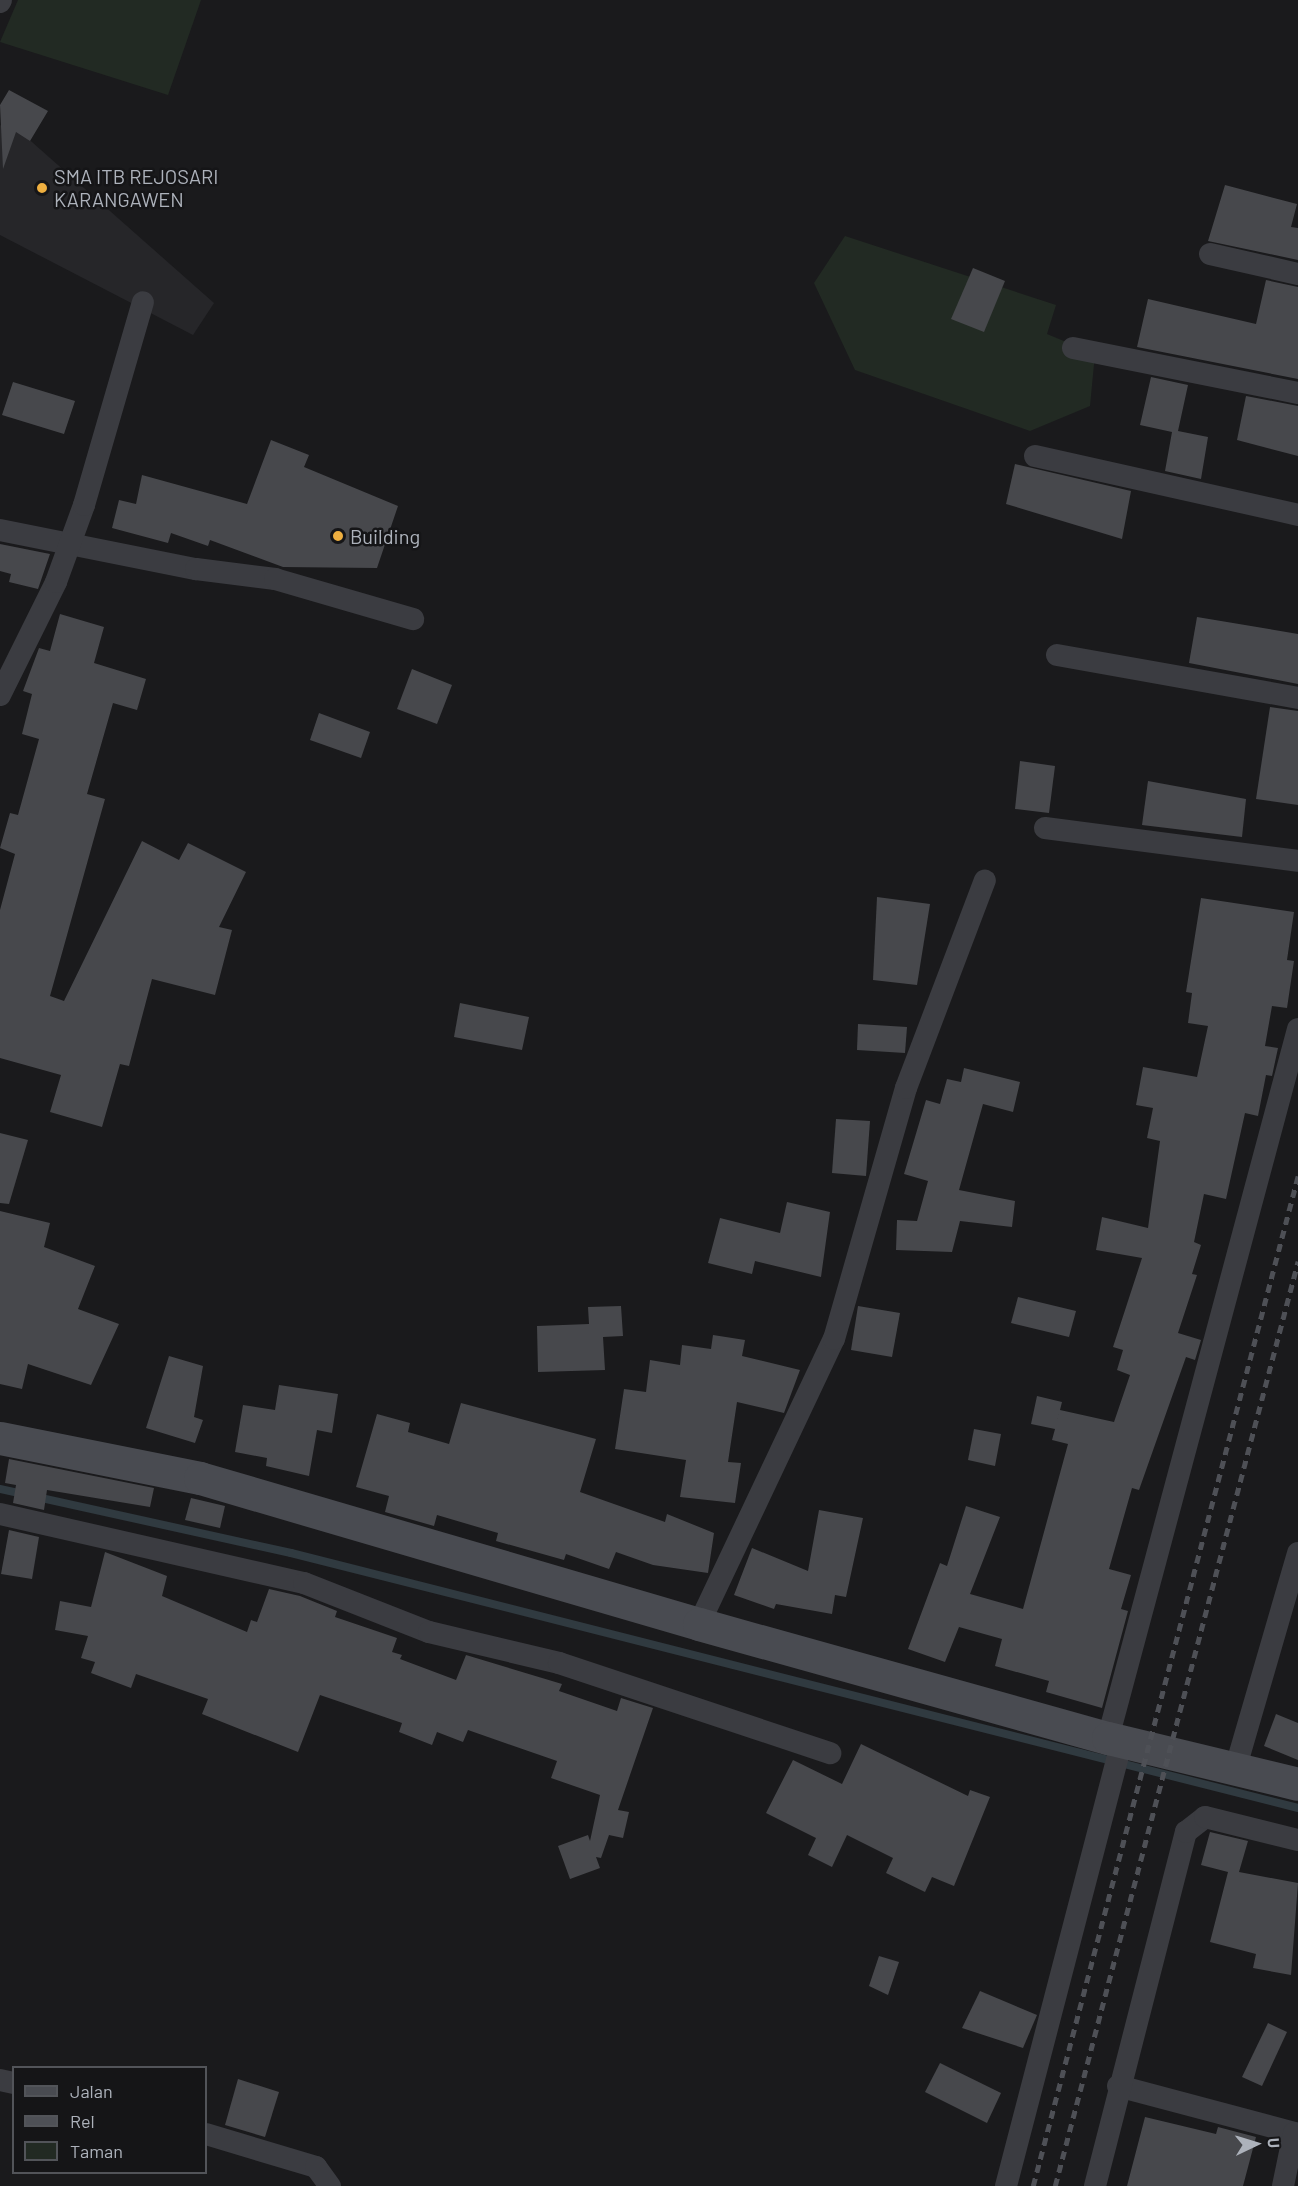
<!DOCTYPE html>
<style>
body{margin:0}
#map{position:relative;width:1298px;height:2186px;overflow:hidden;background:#1a1a1c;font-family:Barlow,sans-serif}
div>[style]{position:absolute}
.built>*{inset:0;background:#262629}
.green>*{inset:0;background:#222a23}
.stream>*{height:8px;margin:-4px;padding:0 4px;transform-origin:4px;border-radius:4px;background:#303a40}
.building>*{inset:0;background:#47484c}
.minor>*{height:22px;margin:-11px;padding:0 11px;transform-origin:11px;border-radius:11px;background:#3b3c41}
.secondary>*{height:33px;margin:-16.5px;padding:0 16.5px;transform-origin:16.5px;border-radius:16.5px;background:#494b51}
.rail>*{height:4.5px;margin-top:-2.25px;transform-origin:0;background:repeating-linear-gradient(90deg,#4e5056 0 8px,transparent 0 14px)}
.dots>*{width:16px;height:16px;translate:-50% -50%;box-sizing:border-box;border:3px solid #151517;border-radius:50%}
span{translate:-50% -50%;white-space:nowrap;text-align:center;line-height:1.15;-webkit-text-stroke:5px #151517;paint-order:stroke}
.poi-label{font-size:20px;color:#adb2bb}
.left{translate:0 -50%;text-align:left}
.legend{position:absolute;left:12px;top:2066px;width:195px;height:108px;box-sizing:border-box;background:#151517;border:2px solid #525459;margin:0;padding:8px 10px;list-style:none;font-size:18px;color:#adb2bb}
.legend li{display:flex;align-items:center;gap:12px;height:30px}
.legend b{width:30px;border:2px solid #525459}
.north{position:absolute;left:1226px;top:2114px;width:60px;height:60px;-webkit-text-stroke:4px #151517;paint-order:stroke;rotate:86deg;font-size:16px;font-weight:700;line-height:24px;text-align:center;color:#adb2bb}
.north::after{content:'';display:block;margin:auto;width:21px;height:27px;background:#adb2bb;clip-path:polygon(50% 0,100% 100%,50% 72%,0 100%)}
</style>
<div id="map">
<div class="built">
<i style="clip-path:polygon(0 125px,24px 135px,214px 303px,193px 335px,0 235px)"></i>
</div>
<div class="green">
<i style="clip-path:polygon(18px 0,201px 0,168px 95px,0 42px)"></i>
<i style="clip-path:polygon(845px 236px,1056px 305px,1047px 334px,1095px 354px,1090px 406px,1030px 431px,855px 370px,814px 283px)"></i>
</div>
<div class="stream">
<i style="left:0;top:1489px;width:298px;rotate:12.4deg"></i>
<i style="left:291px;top:1553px;width:1039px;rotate:14.21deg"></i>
</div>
<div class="building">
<i style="clip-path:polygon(9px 90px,48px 111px,30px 141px,16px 132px,3px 169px,0 105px)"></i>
<i style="clip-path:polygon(1225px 185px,1297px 204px,1291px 227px,1298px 228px,1298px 260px,1208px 241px)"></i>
<i style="clip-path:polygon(973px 268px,1005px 281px,984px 332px,951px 319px)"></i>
<i style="clip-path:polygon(1266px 280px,1298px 287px,1298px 379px,1137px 347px,1148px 299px,1256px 324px)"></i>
<i style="clip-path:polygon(1151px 377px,1188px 385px,1178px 431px,1208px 437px,1201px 479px,1165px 471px,1172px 432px,1140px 425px)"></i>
<i style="clip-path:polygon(13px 382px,75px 401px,64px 434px,2px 415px)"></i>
<i style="clip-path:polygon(1246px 396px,1298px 406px,1298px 456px,1237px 440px)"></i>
<i style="clip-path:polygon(271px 440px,309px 455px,304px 467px,398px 506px,377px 568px,283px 567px,210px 540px,208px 546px,171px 533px,168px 543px,112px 528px,119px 500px,136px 504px,142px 475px,247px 504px)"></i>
<i style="clip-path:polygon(1015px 464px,1131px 491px,1122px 539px,1006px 504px)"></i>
<i style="clip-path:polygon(0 544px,50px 554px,38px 589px,9px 582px,11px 574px,0 571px)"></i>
<i style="clip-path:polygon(60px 614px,104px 627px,94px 663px,146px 679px,137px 710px,113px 703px,87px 794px,105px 799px,50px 996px,64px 1001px,142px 841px,179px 860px,188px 843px,246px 872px,219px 927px,232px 930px,215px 995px,152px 979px,129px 1066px,120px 1064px,102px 1127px,50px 1112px,61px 1075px,0 1058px,0 910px,15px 854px,0 848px,10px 813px,18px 815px,39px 739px,22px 734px,32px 694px,23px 691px,39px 648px,50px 651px)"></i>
<i style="clip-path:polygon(1197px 617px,1298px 634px,1298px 684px,1189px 663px)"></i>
<i style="clip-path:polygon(412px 669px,452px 685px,437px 724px,397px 709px)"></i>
<i style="clip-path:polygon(1270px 707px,1298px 711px,1298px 805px,1256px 799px)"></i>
<i style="clip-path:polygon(319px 713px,370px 732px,361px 758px,310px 740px)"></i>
<i style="clip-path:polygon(1020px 761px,1055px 766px,1049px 813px,1015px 809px)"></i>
<i style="clip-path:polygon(1148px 781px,1246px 799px,1242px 837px,1142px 825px)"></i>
<i style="clip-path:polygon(877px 897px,930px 904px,917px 985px,873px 980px)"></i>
<i style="clip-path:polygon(1201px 898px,1294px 912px,1287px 960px,1294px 961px,1287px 1008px,1272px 1006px,1265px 1046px,1278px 1048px,1272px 1076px,1266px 1075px,1258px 1116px,1245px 1113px,1226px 1199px,1204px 1194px,1194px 1242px,1201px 1245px,1192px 1274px,1197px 1275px,1178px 1333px,1201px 1340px,1195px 1360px,1186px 1357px,1139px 1490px,1132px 1488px,1109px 1569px,1131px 1575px,1121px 1609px,1128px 1611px,1102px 1708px,1046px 1692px,1049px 1681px,995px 1666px,1002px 1639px,959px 1627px,945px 1662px,908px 1649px,940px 1563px,947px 1566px,966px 1506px,1000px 1517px,970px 1594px,1023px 1609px,1068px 1444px,1052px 1440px,1055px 1429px,1031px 1424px,1037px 1396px,1062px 1402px,1057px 1422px,1060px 1410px,1114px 1422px,1130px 1375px,1117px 1370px,1123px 1350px,1113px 1347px,1142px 1258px,1096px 1250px,1102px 1217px,1148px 1228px,1160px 1141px,1147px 1138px,1153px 1108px,1136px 1105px,1143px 1067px,1197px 1077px,1208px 1026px,1188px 1023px,1192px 993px,1186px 992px)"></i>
<i style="clip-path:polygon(460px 1003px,529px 1017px,522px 1050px,454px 1037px)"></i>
<i style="clip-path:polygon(858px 1024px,907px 1027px,905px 1053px,857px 1050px)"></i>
<i style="clip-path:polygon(964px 1068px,1020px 1082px,1013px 1112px,983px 1104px,959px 1190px,1015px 1201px,1012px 1227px,960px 1221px,952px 1252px,896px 1250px,897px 1220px,917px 1221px,928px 1181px,904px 1174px,926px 1100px,940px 1104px,947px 1079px,961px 1082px)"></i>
<i style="clip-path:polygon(836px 1119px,870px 1121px,866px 1176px,832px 1173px)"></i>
<i style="clip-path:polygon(0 1133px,28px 1140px,9px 1204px,0 1203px)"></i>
<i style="clip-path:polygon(787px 1202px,830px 1212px,821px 1277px,755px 1261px,752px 1274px,708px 1263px,720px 1218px,780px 1233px)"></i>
<i style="clip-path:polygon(0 1211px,50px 1223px,44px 1247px,95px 1266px,78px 1309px,119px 1324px,91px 1385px,28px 1364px,22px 1389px,0 1384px)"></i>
<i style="clip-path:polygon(1018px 1297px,1076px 1311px,1069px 1337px,1011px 1323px)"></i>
<i style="clip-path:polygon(621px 1306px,623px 1336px,603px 1337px,605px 1370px,538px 1372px,537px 1326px,589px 1324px,588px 1307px)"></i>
<i style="clip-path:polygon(858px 1306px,900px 1313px,892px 1357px,851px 1350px)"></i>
<i style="clip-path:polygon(713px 1335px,745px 1340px,742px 1356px,800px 1370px,784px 1413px,737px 1402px,728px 1462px,741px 1463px,735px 1503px,680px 1497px,686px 1460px,615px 1449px,624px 1389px,646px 1392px,650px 1360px,680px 1365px,682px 1345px,711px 1349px)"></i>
<i style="clip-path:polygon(169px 1356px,203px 1366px,194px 1417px,203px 1420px,195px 1443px,146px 1428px)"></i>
<i style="clip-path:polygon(279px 1385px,338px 1394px,332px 1433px,317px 1430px,309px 1476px,266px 1466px,267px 1458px,235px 1452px,243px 1405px,275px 1410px)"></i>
<i style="clip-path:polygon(461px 1403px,596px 1439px,580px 1492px,665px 1522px,667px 1514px,714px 1533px,708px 1573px,653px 1565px,616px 1552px,609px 1569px,566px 1554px,564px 1560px,496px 1541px,498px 1533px,437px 1515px,434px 1526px,385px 1512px,389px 1496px,356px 1487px,377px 1414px,410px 1423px,408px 1432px,449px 1444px)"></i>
<i style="clip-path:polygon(974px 1429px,1001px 1434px,995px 1466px,968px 1460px)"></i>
<i style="clip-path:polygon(9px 1459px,154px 1488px,150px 1507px,47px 1490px,44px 1510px,13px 1503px,16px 1485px,5px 1483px)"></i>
<i style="clip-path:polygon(191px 1498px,225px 1506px,220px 1528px,185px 1520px)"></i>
<i style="clip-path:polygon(819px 1510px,863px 1518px,846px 1597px,835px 1595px,832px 1614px,776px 1604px,774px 1609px,734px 1595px,752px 1548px,808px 1571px)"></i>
<i style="clip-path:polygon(9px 1530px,39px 1537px,32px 1579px,1px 1574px)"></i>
<i style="clip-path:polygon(105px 1552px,167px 1576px,162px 1596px,247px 1632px,251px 1620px,257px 1622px,269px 1589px,300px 1596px,337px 1611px,335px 1617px,397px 1638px,392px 1652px,402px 1655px,400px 1659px,456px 1680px,466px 1655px,562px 1684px,559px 1691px,617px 1711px,621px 1698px,653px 1708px,618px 1810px,629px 1812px,623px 1838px,609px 1835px,601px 1858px,596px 1857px,600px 1868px,570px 1879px,558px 1846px,588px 1835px,590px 1841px,600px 1795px,551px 1778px,557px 1761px,468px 1730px,463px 1742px,437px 1732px,432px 1745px,399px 1732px,402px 1723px,320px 1695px,298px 1752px,202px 1714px,208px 1699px,136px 1674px,131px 1688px,91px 1673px,95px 1662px,81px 1658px,88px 1636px,55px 1630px,60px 1601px,91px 1607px)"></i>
<i style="clip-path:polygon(1276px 1714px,1298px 1723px,1298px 1760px,1264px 1746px)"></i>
<i style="clip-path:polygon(861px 1744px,968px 1796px,970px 1790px,990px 1797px,954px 1886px,932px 1877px,925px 1892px,886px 1873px,893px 1858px,847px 1835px,832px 1867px,808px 1855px,816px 1838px,766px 1813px,793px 1760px,842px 1784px)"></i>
<i style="clip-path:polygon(1210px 1832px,1248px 1841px,1239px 1872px,1298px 1883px,1291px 1975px,1253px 1968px,1256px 1954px,1210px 1942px,1228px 1872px,1201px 1865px)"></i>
<i style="clip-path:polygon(879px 1956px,899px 1962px,888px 1995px,869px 1986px)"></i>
<i style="clip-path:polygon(980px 1991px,1037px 2015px,1023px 2048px,962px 2028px)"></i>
<i style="clip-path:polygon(1268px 2023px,1287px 2032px,1262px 2086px,1242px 2077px)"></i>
<i style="clip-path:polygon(940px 2063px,1001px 2093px,987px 2123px,925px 2092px)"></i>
<i style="clip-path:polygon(238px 2079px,279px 2092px,265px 2137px,225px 2125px)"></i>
<i style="clip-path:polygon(1145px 2117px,1216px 2134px,1218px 2127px,1256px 2137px,1243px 2186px,1127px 2186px)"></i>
</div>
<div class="minor">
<i style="left:0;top:2px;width:2px;rotate:-63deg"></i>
<i style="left:1210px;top:254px;width:90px;rotate:12.8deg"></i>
<i style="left:1073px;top:348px;width:229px;rotate:11.3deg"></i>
<i style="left:1035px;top:456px;width:270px;rotate:12.6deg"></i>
<i style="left:0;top:530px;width:200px;rotate:11.3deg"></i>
<i style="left:196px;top:569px;width:80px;rotate:7.2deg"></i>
<i style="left:275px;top:579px;width:144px;rotate:16.2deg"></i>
<i style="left:1057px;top:655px;width:245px;rotate:10.1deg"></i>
<i style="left:0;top:695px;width:126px;rotate:-63.6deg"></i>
<i style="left:56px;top:582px;width:82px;rotate:-70deg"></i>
<i style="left:84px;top:505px;width:211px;rotate:-73.8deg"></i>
<i style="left:1045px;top:828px;width:255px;rotate:7.4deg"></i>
<i style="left:0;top:1514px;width:312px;rotate:12.8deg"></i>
<i style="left:304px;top:1583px;width:134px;rotate:21.4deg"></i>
<i style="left:429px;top:1632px;width:134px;rotate:13.4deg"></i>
<i style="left:559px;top:1663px;width:286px;rotate:18.4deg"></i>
<i style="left:699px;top:1624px;width:315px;rotate:-64.7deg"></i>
<i style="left:834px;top:1339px;width:261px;rotate:-74deg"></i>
<i style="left:906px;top:1088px;width:222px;rotate:-69.2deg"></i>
<i style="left:1108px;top:1738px;width:734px;rotate:-75deg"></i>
<i style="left:1235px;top:1770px;width:226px;rotate:-73.8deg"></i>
<i style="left:0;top:2080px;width:14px;rotate:12deg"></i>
<i style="left:1118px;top:2086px;width:186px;rotate:14.9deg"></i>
<i style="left:206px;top:2134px;width:115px;rotate:16.7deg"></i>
<i style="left:316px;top:2167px;width:24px;rotate:54deg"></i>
<i style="left:1006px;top:2186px;width:460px;rotate:-75.4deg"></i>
<i style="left:1095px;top:2186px;width:366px;rotate:-75.6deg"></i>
<i style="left:1186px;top:1832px;width:24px;rotate:-38deg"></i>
<i style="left:1205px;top:1817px;width:96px;rotate:13.9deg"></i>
<i style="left:1283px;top:2186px;width:54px;rotate:-78.3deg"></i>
</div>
<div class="secondary">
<i style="left:0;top:1438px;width:204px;rotate:11.3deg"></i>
<i style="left:200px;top:1478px;width:520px;rotate:16.31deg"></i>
<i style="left:699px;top:1624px;width:425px;rotate:15.6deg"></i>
<i style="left:1108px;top:1738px;width:195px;rotate:13.6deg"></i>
</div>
<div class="rail">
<i style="left:1033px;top:2186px;width:1044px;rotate:-75.3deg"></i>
<i style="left:1055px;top:2186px;width:956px;rotate:-75.28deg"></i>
</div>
<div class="dots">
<i style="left:42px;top:188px;background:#eeaf40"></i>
<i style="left:338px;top:536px;background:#eeaf40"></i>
</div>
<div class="poi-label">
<span class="left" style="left:54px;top:188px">SMA ITB REJOSARI<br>KARANGAWEN</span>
<span class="left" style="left:350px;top:536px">Building</span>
</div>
<ul class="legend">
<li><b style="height:8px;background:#494b51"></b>Jalan</li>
<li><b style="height:8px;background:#4e5056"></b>Rel</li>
<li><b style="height:16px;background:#222a23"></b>Taman</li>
</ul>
<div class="north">U</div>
</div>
